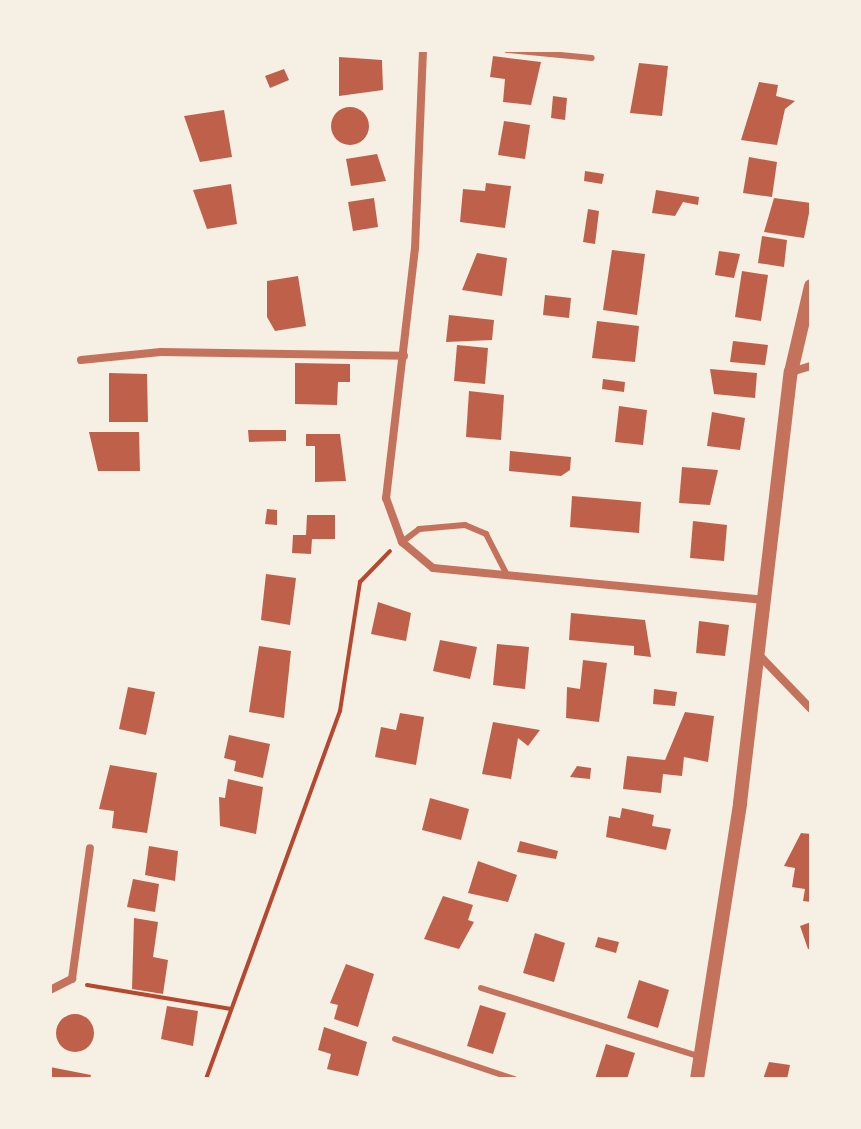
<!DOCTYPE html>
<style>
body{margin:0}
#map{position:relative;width:861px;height:1129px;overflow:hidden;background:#f6efe4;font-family:Poppins,sans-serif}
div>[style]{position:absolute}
.building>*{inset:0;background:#bf614a}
.round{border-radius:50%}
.path>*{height:4px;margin:-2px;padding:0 2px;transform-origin:2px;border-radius:2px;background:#b5482f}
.service>*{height:6px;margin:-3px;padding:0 3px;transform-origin:3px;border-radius:3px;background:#c5725c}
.minor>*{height:8px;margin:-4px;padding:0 4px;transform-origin:4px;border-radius:4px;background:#c5725c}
.tertiary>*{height:14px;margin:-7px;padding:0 7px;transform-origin:7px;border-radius:7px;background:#c5725c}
span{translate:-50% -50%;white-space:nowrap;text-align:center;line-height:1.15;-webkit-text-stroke:8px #f6efe4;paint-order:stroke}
.frame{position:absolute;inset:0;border:52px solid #f6efe4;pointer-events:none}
</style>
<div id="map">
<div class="building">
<i style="clip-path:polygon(493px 56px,541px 62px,531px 105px,503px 102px,505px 79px,490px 77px)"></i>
<i style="clip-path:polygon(339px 57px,382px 60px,383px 90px,339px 96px)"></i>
<i style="clip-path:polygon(639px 63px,668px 66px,662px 116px,630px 113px)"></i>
<i style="clip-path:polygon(284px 69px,289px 80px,270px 88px,265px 76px)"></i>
<i style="clip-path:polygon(759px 82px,778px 85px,776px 96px,795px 101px,785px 109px,777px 145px,741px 140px)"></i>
<i style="clip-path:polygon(553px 96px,567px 98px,565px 120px,551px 118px)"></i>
<i class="round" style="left:331px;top:107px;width:38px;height:38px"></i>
<i style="clip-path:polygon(224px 110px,232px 157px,200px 162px,184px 116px)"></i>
<i style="clip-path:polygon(504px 121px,530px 125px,525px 159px,498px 155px)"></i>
<i style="clip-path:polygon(377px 154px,386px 181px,351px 186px,346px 159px)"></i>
<i style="clip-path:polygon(749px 157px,777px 162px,772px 197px,743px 193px)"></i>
<i style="clip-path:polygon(585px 171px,604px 174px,602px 184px,584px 181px)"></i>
<i style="clip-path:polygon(486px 183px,511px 186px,505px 228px,460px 222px,463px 189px,485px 191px)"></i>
<i style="clip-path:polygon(231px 184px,237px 224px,207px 229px,193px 190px)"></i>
<i style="clip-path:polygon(656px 190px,699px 197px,698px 205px,683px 202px,675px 216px,652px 213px)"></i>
<i style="clip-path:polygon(374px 198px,378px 227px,353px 231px,348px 202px)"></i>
<i style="clip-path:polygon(774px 198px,811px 203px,804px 238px,764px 232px)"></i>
<i style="clip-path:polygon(588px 209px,599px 211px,595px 244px,583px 242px)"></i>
<i style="clip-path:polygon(762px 236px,787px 240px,784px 267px,758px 263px)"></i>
<i style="clip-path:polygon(612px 250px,645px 254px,637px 315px,603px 310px)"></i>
<i style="clip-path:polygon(719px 251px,740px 254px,734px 278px,715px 275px)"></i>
<i style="clip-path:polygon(477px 253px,507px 258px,502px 296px,462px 290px)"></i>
<i style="clip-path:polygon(742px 271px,768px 275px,761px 321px,735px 317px)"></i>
<i style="clip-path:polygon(298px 276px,306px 326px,275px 331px,267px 317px,267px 281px)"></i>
<i style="clip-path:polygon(545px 295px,571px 298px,569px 318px,543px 315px)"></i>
<i style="clip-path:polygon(449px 315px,494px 320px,492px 340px,446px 342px)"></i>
<i style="clip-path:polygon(597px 321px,639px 326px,635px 362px,592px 358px)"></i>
<i style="clip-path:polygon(733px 341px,768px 345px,765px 365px,730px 362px)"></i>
<i style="clip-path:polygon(457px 345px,488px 348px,485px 384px,454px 381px)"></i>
<i style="clip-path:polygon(295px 363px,350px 364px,350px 382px,338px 382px,337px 405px,295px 404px)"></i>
<i style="clip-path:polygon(710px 369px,757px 373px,755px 398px,714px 394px)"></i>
<i style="clip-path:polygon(109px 373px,147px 374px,148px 422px,109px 422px)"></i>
<i style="clip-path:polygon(603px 379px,625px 382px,624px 392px,602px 389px)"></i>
<i style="clip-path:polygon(469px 391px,504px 395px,501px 440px,466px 437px)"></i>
<i style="clip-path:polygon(619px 406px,647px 410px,643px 445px,615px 442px)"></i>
<i style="clip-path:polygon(712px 412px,745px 418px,740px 450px,707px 446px)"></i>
<i style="clip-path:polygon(248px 430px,286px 430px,286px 441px,249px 442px)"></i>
<i style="clip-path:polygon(89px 432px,139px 432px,140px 471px,98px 471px)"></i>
<i style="clip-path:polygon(306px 434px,340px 434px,346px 481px,315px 482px,315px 446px,306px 446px)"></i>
<i style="clip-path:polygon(510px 451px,571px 457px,570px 470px,561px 476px,509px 471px)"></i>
<i style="clip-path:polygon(682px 467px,718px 470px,710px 505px,679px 503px)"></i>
<i style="clip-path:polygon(572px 496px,641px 502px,639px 533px,570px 527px)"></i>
<i style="clip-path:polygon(267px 509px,277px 510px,277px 525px,265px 524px)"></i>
<i style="clip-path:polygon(307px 515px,335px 515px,335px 539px,312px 539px,311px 554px,292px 553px,293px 535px,306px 535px)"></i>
<i style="clip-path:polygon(693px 521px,727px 525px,724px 561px,690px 558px)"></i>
<i style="clip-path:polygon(266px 574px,296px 578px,290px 625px,261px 620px)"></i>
<i style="clip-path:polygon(378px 602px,411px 613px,406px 641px,371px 634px)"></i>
<i style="clip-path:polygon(571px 613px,645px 620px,651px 657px,634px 655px,634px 646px,569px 640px)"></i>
<i style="clip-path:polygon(699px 621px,729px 625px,725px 656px,696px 653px)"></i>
<i style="clip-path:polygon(440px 640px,477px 647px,470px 679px,433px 671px)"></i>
<i style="clip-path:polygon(497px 644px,529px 647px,525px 689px,493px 685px)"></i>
<i style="clip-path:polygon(259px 646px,291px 651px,284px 718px,249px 712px)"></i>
<i style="clip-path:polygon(583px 660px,607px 663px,599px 722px,566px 718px,567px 687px,580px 689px)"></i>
<i style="clip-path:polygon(128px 687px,155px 692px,146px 735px,119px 729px)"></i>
<i style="clip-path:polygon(654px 689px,677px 692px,675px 706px,653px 704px)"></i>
<i style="clip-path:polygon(685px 712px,714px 716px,708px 762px,684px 757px,682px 776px,663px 774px,661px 793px,623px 789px,627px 756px,665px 760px)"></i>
<i style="clip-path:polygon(400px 713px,424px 717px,416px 765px,375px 757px,381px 727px,396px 730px)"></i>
<i style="clip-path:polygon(493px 722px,540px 730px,528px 746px,518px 738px,511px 779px,482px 774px)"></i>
<i style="clip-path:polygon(229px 735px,270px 744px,263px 778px,234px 771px,236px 761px,224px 758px)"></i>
<i style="clip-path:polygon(110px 765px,157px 773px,147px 833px,112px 828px,114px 811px,99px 809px)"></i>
<i style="clip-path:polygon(577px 766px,591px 768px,590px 779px,570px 777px)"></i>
<i style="clip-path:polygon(228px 779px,263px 787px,256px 834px,220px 826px,219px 797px,225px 798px)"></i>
<i style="clip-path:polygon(430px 798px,469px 809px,461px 840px,422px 830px)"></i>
<i style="clip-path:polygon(622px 808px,654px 815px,652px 826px,671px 829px,666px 850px,606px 837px,609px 816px,620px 818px)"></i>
<i style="clip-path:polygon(801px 833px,811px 834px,811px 902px,803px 901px,805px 889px,792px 887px,795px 868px,784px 866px)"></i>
<i style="clip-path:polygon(520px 841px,558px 851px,556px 859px,517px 852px)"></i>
<i style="clip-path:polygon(149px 846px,178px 851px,175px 881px,145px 875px)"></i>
<i style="clip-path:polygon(478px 861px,517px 875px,508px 902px,468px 893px)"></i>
<i style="clip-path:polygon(133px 879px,159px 884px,155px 912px,127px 907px)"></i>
<i style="clip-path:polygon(443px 896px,473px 905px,468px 920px,474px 922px,459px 949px,424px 939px)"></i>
<i style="clip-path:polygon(134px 918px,158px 922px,153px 957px,168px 960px,163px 994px,132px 989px)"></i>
<i style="clip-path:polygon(811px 922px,811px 949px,808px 949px,800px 926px)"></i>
<i style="clip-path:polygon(535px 933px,565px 943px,554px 982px,523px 973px)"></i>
<i style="clip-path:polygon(598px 937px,619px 942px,616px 953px,595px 947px)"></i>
<i style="clip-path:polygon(346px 964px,374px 974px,358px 1027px,334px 1019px,338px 1005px,330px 1003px)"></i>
<i style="clip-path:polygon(639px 980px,669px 990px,658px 1028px,627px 1018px)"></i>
<i style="clip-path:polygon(480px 1005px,506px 1013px,493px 1054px,467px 1046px)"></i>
<i style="clip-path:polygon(167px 1006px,198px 1011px,193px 1046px,161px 1039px)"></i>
<i class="round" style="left:56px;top:1014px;width:38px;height:38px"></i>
<i style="clip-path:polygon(324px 1027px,367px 1042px,358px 1076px,327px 1069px,331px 1054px,318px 1050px)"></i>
<i style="clip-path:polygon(606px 1044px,635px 1053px,627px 1079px,595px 1079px)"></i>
<i style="clip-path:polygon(769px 1062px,790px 1065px,787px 1079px,763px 1079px)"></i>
<i style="clip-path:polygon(50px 1067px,91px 1075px,90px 1079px,50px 1079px)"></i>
</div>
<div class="path">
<i style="left:87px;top:985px;width:146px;rotate:9.5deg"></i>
<i style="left:206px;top:1079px;width:392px;rotate:-70deg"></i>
<i style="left:340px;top:711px;width:131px;rotate:-81.2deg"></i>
<i style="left:360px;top:582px;width:43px;rotate:-45.9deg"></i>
</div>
<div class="service">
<i style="left:507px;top:50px;width:85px;rotate:5.4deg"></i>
<i style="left:402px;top:542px;width:21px;rotate:-37deg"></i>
<i style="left:419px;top:529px;width:46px;rotate:-5deg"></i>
<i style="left:465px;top:525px;width:23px;rotate:23deg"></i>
<i style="left:486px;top:534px;width:46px;rotate:62.9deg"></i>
<i style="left:481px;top:988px;width:231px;rotate:17.4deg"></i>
<i style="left:395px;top:1039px;width:126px;rotate:18.6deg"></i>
</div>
<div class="minor">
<i style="left:423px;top:50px;width:198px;rotate:92.3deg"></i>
<i style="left:415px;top:248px;width:252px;rotate:96.6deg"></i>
<i style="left:386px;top:498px;width:47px;rotate:70deg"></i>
<i style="left:402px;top:542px;width:40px;rotate:40deg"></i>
<i style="left:433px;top:568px;width:333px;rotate:5.5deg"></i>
<i style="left:81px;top:360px;width:80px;rotate:-5.7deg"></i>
<i style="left:161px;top:352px;width:243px;rotate:0.9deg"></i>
<i style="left:791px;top:372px;width:21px;rotate:-17deg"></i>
<i style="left:759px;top:655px;width:75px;rotate:46.1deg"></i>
<i style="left:50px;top:990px;width:25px;rotate:-27deg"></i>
<i style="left:72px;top:979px;width:132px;rotate:-82.2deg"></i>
</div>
<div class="tertiary">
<i style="left:697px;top:1079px;width:279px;rotate:-81.1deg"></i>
<i style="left:740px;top:803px;width:434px;rotate:-83.3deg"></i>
<i style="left:791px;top:372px;width:88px;rotate:-76.9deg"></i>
</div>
<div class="frame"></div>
</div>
